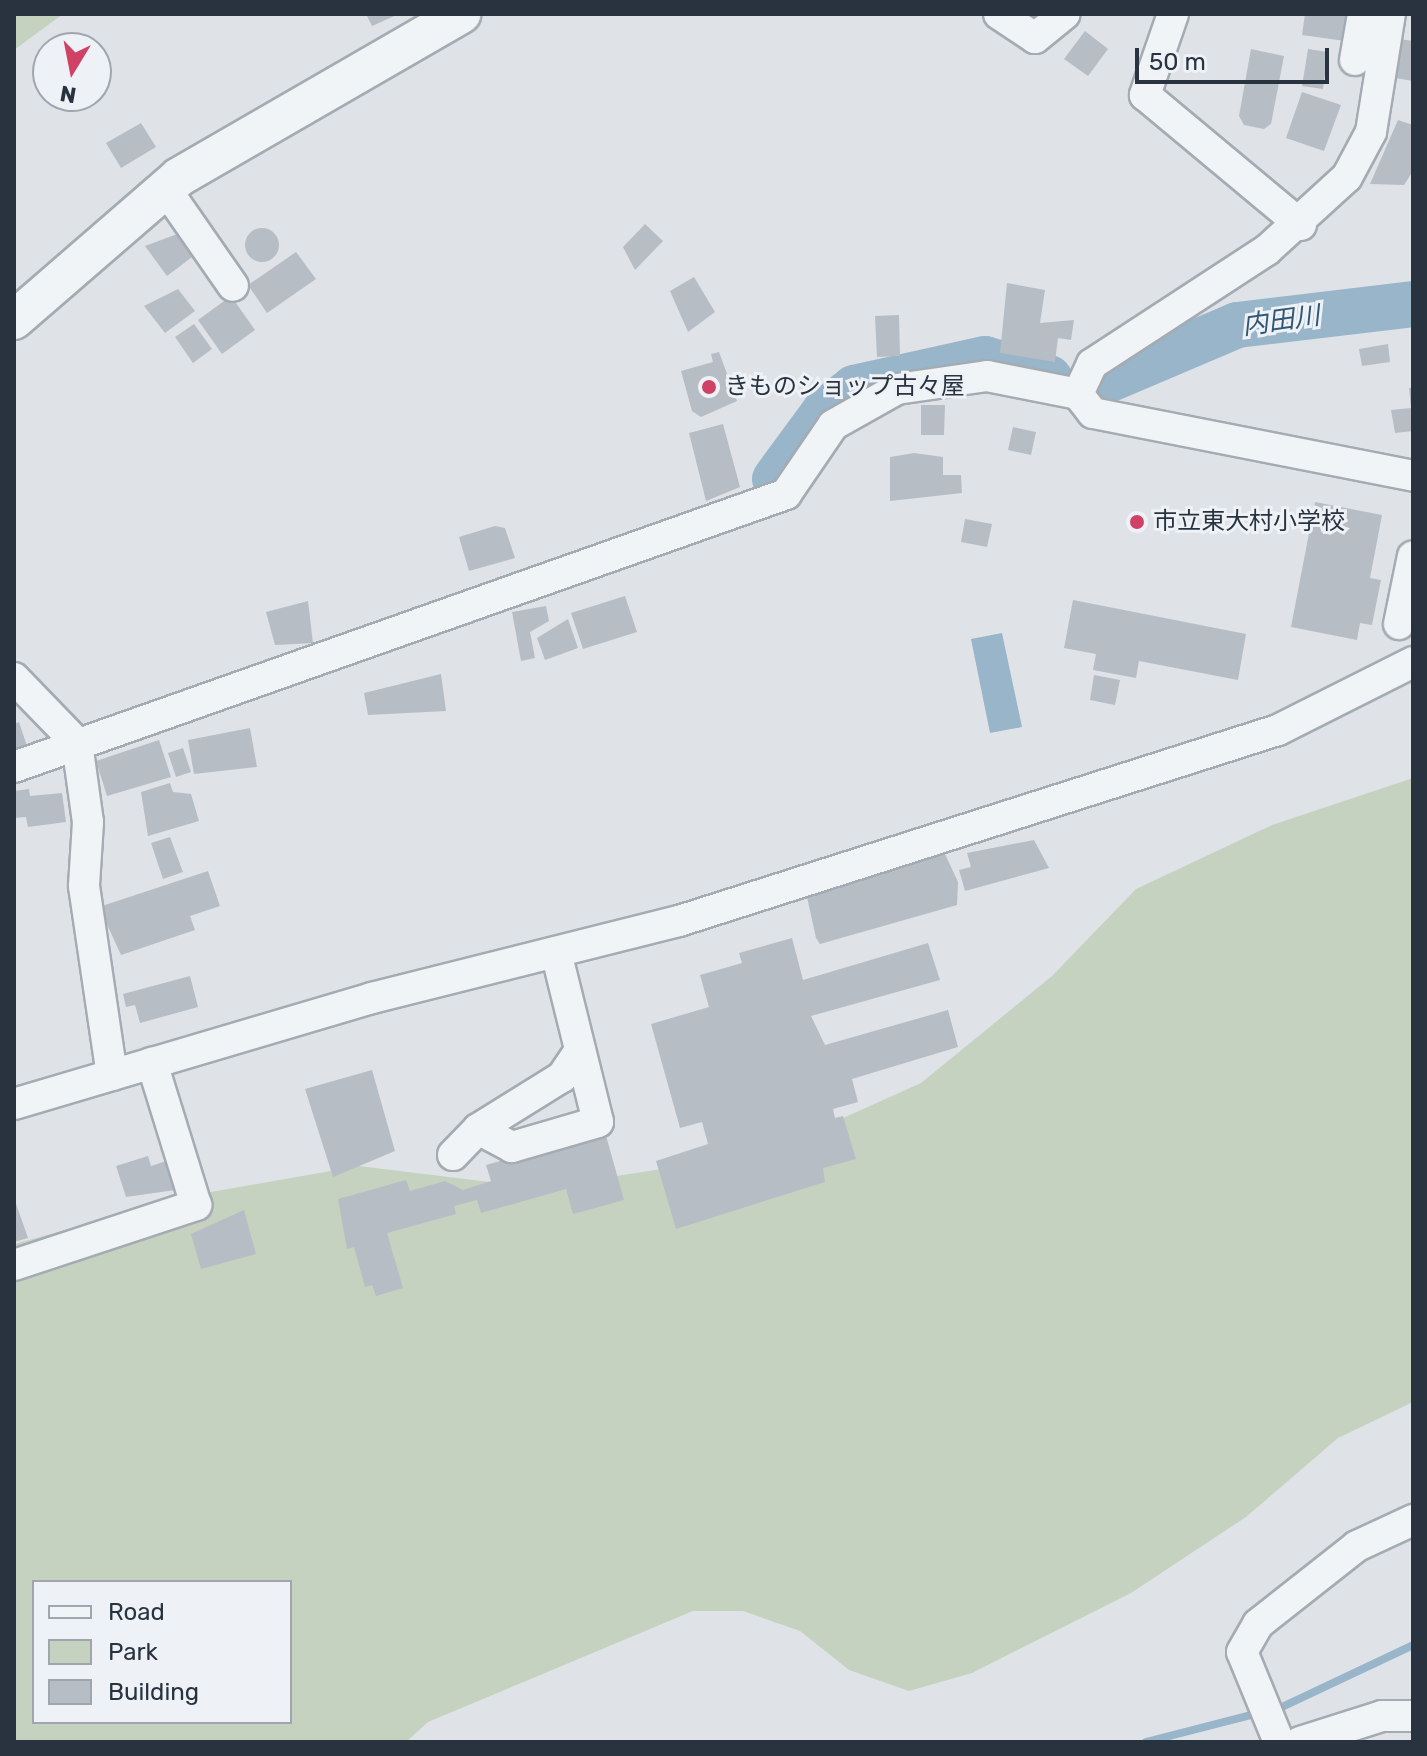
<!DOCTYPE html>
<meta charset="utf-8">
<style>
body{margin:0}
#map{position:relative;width:1427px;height:1756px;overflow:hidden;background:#dfe3e8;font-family:Rubik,"Noto Sans JP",sans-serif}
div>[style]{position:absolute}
.green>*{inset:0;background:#c6d2c0}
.water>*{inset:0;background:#99b5c9}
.stream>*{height:8px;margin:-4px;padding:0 4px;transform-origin:4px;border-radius:4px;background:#99b5c9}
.river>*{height:46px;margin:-23px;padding:0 23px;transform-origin:23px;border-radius:23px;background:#99b5c9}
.building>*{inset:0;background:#b6bdc5}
.round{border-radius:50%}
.roads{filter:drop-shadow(2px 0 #a4abb2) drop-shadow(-2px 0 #a4abb2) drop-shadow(0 2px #a4abb2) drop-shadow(0 -2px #a4abb2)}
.minor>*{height:30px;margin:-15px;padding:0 15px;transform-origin:15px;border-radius:15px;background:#f1f4f7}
.tertiary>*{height:38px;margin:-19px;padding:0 19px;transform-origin:19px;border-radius:19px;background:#f1f4f7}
.dots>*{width:22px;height:22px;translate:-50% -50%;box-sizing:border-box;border:4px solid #eef2f6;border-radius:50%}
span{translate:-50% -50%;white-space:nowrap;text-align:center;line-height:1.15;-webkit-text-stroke:6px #eef2f6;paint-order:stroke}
.poi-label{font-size:24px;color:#28333f}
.left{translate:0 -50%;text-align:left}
.water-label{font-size:26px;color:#315674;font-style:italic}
.frame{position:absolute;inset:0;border:16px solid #28333f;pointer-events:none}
.legend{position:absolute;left:32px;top:1580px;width:260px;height:144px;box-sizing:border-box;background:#eef2f6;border:2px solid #9fa6ad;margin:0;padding:10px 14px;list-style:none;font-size:24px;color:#28333f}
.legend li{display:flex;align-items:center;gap:16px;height:40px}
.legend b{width:40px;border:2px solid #9fa6ad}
.north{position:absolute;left:32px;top:32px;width:80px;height:80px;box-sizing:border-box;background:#eef2f6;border:2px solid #9fa6ad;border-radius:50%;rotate:190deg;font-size:22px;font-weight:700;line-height:32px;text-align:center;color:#28333f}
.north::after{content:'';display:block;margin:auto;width:28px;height:36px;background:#cf4266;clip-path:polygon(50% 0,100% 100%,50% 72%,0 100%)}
.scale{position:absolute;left:1135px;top:48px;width:194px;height:36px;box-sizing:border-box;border:4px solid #28333f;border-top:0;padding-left:10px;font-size:24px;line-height:28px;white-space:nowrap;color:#28333f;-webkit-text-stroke:6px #eef2f6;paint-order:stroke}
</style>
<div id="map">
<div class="green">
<i style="clip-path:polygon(14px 14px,63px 14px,14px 50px)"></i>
<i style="clip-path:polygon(evenodd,1413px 778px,1413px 1402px,1338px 1438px,1246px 1517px,1131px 1593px,972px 1673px,909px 1691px,849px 1670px,800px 1631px,743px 1611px,693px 1611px,428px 1722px,406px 1742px,14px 1742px,14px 1244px,194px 1195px,359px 1166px,538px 1188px,688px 1165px,832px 1123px,921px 1083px,1052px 976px,1136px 889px,1272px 825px,1413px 778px,34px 1582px,290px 1582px,290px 1722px,34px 1722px,34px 1582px)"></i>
</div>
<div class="water">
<i style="clip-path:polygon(1002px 633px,1022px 727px,990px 733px,971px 639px)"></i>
</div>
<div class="stream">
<i style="left:1146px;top:1742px;width:140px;rotate:-14.4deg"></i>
<i style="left:1282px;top:1707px;width:145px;rotate:-25.3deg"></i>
</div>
<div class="river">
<i style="left:1110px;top:379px;width:138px;rotate:-23deg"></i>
<i style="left:1237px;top:325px;width:177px;rotate:-6.8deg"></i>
<i style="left:775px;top:479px;width:84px;rotate:-53.7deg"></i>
<i style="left:825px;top:411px;width:37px;rotate:-38deg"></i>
<i style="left:854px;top:388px;width:134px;rotate:-12.5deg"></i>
<i style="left:985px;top:359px;width:67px;rotate:16.5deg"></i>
</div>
<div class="building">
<i style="clip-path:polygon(366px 14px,399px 14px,372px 26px)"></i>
<i style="clip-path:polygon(1305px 14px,1350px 14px,1345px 41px,1302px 35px)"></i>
<i style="clip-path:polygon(1085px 31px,1108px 49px,1088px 76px,1064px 59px)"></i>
<i style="clip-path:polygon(1400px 39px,1413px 41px,1413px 81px,1395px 78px)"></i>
<i style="clip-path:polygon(1251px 49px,1284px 56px,1271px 124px,1264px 129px,1244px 125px,1239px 116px)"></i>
<i style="clip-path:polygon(1308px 49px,1328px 52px,1323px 89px,1302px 86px)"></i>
<i style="clip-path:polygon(1302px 92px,1341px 105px,1324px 151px,1286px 138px)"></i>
<i style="clip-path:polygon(1398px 120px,1413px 125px,1411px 174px,1404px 185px,1370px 184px)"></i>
<i style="clip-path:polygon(141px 123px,156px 147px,121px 168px,106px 143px)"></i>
<i style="clip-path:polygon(645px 224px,663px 241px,635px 270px,623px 247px)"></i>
<i class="round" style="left:245px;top:228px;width:34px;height:34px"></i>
<i style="clip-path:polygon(180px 233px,196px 254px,167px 276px,145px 246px)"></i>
<i style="clip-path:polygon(296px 252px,316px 279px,267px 313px,248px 285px)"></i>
<i style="clip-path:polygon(694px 277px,715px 312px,688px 332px,670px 291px)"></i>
<i style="clip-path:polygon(1007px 283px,1045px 290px,1040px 323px,1074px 320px,1071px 340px,1058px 338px,1055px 362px,1000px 353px)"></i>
<i style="clip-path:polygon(178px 289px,195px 311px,165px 333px,144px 306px)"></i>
<i style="clip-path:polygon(231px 296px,255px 330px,222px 354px,198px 320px)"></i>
<i style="clip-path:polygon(899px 315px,900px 356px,877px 357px,875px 316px)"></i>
<i style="clip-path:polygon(194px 324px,212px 349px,193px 363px,175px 337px)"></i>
<i style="clip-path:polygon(1388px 344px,1390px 362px,1362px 366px,1359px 349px)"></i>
<i style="clip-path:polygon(719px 352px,737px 401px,701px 417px,692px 411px,681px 371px,713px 362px,711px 354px)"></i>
<i style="clip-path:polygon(1409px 388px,1413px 388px,1413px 431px,1395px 433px,1391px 410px,1411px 408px)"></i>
<i style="clip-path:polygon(921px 405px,945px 405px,944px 435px,921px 435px)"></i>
<i style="clip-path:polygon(723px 424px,740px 487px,706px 501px,689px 433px)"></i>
<i style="clip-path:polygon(1013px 427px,1036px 432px,1031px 455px,1008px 450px)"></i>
<i style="clip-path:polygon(914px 453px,943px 457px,943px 475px,961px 475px,962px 493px,890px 501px,890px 457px)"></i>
<i style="clip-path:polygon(1315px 502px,1382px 515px,1370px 578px,1381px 580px,1372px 625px,1360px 623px,1357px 640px,1291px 627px)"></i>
<i style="clip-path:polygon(965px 519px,992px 524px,987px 547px,961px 542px)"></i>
<i style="clip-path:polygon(495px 526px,505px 528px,515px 558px,469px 571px,459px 537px)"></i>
<i style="clip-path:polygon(625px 596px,637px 632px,583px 649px,571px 613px)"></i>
<i style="clip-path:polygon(1073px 600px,1246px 634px,1238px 680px,1139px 661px,1136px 678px,1093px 670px,1096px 654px,1064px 648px)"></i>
<i style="clip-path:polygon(308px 601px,313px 643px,275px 645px,266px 612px)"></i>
<i style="clip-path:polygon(546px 606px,549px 621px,530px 632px,535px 658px,521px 661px,512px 612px)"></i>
<i style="clip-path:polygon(568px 619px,578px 648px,545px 660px,537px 638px)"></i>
<i style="clip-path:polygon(441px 674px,446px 711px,368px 715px,364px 693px)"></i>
<i style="clip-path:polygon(1094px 675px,1120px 680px,1115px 705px,1090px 700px)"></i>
<i style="clip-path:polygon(19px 722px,27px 746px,14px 751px,14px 724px)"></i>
<i style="clip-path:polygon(250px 728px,257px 767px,194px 774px,188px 740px)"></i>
<i style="clip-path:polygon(159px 740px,171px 777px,107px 796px,96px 761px)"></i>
<i style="clip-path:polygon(183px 748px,191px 772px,176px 777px,168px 753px)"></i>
<i style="clip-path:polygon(170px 783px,173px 792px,191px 794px,199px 821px,148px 836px,141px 792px)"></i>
<i style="clip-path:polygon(29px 789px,30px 796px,62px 793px,66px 822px,28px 827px,26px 817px,14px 818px,14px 791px)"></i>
<i style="clip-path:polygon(170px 837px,183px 872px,163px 879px,151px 843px)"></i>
<i style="clip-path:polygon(1034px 840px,1049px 868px,965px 891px,959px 870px,971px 867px,967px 853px)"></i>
<i style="clip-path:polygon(945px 854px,958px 882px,957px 905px,820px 944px,816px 938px,807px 897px)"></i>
<i style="clip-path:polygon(208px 871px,220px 906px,190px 916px,195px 930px,121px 955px,99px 907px)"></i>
<i style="clip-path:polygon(792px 938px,803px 980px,928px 943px,940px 980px,811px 1016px,825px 1045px,948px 1010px,958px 1047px,852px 1079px,858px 1102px,833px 1109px,835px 1118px,843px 1116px,856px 1159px,823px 1168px,825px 1182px,676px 1229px,656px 1161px,708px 1144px,702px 1122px,680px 1128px,651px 1024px,709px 1007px,700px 975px,742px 963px,739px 953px)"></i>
<i style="clip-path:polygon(190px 976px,198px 1007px,140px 1023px,135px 1005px,126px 1007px,123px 994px)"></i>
<i style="clip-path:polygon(372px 1070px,395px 1151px,333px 1177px,305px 1089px)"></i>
<i style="clip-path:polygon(605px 1132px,624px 1200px,573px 1214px,566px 1189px,481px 1213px,477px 1200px,454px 1206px,456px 1214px,387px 1233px,403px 1288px,376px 1296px,372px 1285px,365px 1287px,354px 1247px,347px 1249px,338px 1199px,406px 1180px,410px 1191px,445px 1181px,463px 1190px,491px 1181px,486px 1165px)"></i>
<i style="clip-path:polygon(148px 1156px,151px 1166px,166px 1161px,175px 1190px,126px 1197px,116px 1166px)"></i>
<i style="clip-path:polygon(14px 1198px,28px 1238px,14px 1242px)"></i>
<i style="clip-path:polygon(244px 1210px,256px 1254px,201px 1269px,191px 1234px)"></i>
</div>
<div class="roads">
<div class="minor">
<i style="left:999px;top:14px;width:43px;rotate:33.7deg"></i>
<i style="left:1035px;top:38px;width:38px;rotate:-39deg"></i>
<i style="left:1173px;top:14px;width:86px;rotate:109.1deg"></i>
<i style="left:1145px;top:95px;width:203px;rotate:39.8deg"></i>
<i style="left:1355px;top:60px;width:47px;rotate:-80.1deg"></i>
<i style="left:165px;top:188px;width:119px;rotate:55.2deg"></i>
<i style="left:1078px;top:394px;width:33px;rotate:-65deg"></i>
<i style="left:1092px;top:364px;width:209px;rotate:-33.1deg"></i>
<i style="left:1267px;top:250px;width:108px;rotate:-42.4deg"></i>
<i style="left:1347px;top:177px;width:51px;rotate:-61.9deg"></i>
<i style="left:1371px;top:132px;width:120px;rotate:-80.9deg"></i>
<i style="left:1078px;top:394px;width:24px;rotate:52deg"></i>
<i style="left:1093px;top:413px;width:326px;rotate:11.1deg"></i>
<i style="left:1399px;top:624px;width:69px;rotate:-78.4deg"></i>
<i style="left:14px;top:678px;width:91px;rotate:45.9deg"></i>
<i style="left:77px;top:743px;width:80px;rotate:82.1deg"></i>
<i style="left:88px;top:822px;width:64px;rotate:93.6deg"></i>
<i style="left:84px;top:886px;width:191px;rotate:81.6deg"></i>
<i style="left:14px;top:767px;width:819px;rotate:-19.47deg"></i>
<i style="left:786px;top:494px;width:83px;rotate:-55.7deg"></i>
<i style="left:833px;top:425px;width:73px;rotate:-29.4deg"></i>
<i style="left:897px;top:389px;width:91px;rotate:-8.2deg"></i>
<i style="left:987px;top:376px;width:93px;rotate:11.2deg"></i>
<i style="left:556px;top:952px;width:175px;rotate:76.1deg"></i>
<i style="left:598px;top:1122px;width:90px;rotate:163.8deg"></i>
<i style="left:512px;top:1147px;width:38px;rotate:-152deg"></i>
<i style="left:478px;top:1129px;width:99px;rotate:-31.8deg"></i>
<i style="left:562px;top:1077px;width:32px;rotate:-56deg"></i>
<i style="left:14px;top:1104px;width:373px;rotate:-16.5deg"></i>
<i style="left:372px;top:998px;width:317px;rotate:-14.1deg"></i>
<i style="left:679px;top:921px;width:629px;rotate:-17.69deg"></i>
<i style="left:1278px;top:730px;width:151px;rotate:-26.7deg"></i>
<i style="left:453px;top:1155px;width:36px;rotate:-46deg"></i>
<i style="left:14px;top:1265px;width:192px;rotate:-18.2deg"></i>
<i style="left:196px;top:1205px;width:149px;rotate:-107.2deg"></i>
<i style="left:1279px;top:1742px;width:97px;rotate:-112.3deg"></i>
<i style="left:1242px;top:1652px;width:32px;rotate:-60deg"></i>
<i style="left:1258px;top:1624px;width:126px;rotate:-38.2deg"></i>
<i style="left:1357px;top:1546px;width:62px;rotate:-24.9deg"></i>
<i style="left:1300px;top:1742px;width:86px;rotate:-17.6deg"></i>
<i style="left:1382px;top:1716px;width:31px"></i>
</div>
<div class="tertiary">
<i style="left:14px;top:320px;width:218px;rotate:-40.9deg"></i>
<i style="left:179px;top:177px;width:326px;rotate:-30deg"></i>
</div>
</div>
<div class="dots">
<i style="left:709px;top:387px;background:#cf4266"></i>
<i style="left:1137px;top:522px;background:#cf4266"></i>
</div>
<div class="poi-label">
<span class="left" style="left:725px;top:387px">きものショップ古々屋</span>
<span class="left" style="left:1153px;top:522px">市立東大村小学校</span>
</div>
<div class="water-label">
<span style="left:1281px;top:321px;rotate:-8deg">内田川</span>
</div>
<div class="frame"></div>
<ul class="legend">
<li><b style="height:10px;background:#f1f4f7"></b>Road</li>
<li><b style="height:22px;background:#c6d2c0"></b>Park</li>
<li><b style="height:22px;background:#b6bdc5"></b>Building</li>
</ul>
<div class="north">N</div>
<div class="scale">50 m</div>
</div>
